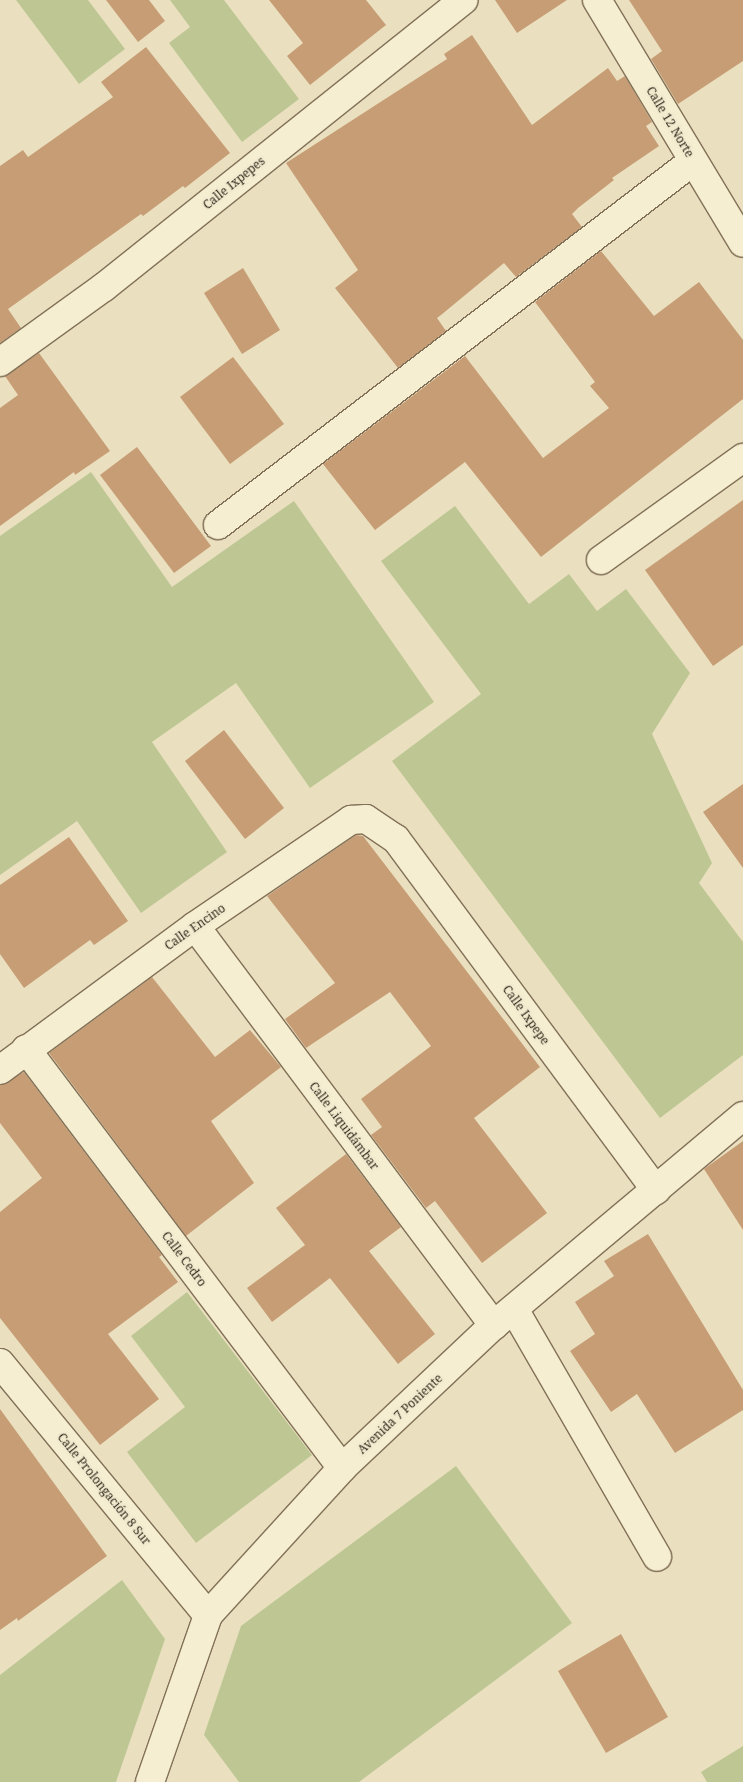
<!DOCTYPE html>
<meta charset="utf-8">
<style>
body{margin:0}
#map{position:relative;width:743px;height:1782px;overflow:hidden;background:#eae0bf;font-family:"Noto Serif",serif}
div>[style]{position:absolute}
.green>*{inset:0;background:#bec794}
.building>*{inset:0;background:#c79d76}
.roads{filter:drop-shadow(1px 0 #827158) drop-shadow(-1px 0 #827158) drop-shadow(0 1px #827158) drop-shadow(0 -1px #827158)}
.minor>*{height:28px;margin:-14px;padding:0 14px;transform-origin:14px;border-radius:14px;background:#f6eed1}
span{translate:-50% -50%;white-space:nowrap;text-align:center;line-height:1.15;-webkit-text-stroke:4.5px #f2eace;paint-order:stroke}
.street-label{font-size:12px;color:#32281c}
</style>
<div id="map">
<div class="green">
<i style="clip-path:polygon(16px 0,88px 0,125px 49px,79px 84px)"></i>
<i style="clip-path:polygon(170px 0,224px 0,299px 99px,242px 142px,169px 43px,190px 27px)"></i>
<i style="clip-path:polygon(91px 472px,172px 587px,294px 501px,434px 702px,310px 788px,236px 683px,152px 742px,227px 852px,141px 913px,77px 821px,0 875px,0 536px)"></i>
<i style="clip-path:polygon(455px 506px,529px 604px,569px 574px,597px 611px,626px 589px,690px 673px,652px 734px,712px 863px,699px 883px,743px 942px,743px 1055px,660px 1118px,392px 761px,481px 694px,381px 561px)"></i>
<i style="clip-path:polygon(187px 1292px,312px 1455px,196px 1543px,127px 1452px,185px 1407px,131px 1336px)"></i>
<i style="clip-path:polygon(456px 1466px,572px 1623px,359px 1782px,239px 1782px,204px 1735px,241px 1626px)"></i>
<i style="clip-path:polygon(122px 1580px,165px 1639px,116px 1782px,0 1782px,0 1675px)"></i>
<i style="clip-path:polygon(743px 1746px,743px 1782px,707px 1782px,701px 1772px)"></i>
</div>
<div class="building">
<i style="clip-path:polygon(106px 0,149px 0,165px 21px,138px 42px)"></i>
<i style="clip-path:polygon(269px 0,366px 0,386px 25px,310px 85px,287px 56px,303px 43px)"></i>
<i style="clip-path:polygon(495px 0,567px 0,517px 33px)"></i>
<i style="clip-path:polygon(629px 0,743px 0,743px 61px,678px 104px,651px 59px,662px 51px)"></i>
<i style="clip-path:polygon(472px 35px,532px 125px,608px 68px,617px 81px,625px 76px,652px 122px,646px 126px,659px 146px,612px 178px,614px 180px,578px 208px,572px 214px,582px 227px,516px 277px,504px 263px,441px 315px,437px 318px,446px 331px,398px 368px,335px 288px,358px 270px,286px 163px,447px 59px,444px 54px)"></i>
<i style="clip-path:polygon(146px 47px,230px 153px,185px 188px,183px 186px,143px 216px,141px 214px,8px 309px,21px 328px,0 343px,0 166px,23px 150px,28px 157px,113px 97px,101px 82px)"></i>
<i style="clip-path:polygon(601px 251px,654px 316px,699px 282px,743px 340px,743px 399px,541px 557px,465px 462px,375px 530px,323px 464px,465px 356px,543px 458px,609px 408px,590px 386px,595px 382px,535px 302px)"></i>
<i style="clip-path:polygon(243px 268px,280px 330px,242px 354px,204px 293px)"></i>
<i style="clip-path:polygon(39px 353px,110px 451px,75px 475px,74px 472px,0 526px,0 408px,18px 395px,5px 376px)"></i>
<i style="clip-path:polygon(233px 357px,284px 424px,230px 464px,180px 397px)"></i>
<i style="clip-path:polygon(137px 447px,211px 546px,174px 573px,100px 475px)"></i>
<i style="clip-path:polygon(743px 500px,743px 645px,713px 666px,645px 570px)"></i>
<i style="clip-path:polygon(224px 730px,284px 808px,245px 839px,185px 761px)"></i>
<i style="clip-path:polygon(743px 784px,743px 868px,703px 812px)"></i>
<i style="clip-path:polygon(356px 835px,363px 836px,540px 1067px,474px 1118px,547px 1213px,482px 1263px,435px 1201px,426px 1208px,371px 1135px,382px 1127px,361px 1099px,431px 1046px,390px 992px,306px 1048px,285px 1019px,335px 983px,267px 896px)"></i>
<i style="clip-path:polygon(69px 837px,128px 921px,94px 945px,90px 940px,24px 988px,0 954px,0 885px)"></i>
<i style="clip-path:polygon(152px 977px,215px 1057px,250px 1030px,281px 1067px,211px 1121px,254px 1183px,186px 1236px,49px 1053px)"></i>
<i style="clip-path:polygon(24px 1072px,162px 1255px,159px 1257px,178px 1282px,108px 1334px,159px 1399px,100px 1445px,0 1318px,0 1212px,42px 1178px,0 1123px,0 1085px)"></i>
<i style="clip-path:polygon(743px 1141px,743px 1230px,704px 1169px)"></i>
<i style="clip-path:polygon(346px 1154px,401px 1227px,369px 1251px,435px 1334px,398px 1364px,330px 1278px,272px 1322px,247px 1288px,305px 1245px,276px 1208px)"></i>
<i style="clip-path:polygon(648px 1234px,743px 1390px,743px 1410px,675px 1453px,637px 1394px,611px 1412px,570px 1351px,595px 1334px,575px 1302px,614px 1276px,604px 1261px)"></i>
<i style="clip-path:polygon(0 1409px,107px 1556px,18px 1621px,17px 1618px,0 1630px)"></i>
<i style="clip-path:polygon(621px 1634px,668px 1717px,606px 1753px,558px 1671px)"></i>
</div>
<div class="roads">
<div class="minor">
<i style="left:597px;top:0;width:283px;rotate:59deg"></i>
<i style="left:0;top:362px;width:128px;rotate:-35.8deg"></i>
<i style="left:104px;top:287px;width:460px;rotate:-38.6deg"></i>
<i style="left:218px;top:525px;width:598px;rotate:-37.46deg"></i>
<i style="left:601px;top:560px;width:175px;rotate:-35.7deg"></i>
<i style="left:195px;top:926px;width:499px;rotate:53.2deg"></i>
<i style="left:26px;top:1049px;width:525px;rotate:52.98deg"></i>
<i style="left:0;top:1070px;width:242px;rotate:-36.4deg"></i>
<i style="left:195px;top:926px;width:189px;rotate:-34.2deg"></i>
<i style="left:351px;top:820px;width:15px;rotate:-4deg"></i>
<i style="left:366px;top:819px;width:36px;rotate:34deg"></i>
<i style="left:396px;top:839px;width:437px;rotate:53.5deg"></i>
<i style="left:514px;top:1309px;width:286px;rotate:60deg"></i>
<i style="left:0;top:1363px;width:327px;rotate:50.5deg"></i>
<i style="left:150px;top:1782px;width:177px;rotate:-70.8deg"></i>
<i style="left:208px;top:1615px;width:199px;rotate:-47.6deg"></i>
<i style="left:342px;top:1468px;width:209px;rotate:-43.3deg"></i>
<i style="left:494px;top:1325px;width:325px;rotate:-40deg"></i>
</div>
</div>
<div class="street-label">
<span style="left:670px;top:122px;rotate:59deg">Calle 12 Norte</span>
<span style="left:234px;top:183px;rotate:-39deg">Calle Ixpepes</span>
<span style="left:195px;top:927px;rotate:-35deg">Calle Encino</span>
<span style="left:526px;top:1015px;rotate:54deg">Calle Ixpepe</span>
<span style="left:344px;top:1126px;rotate:53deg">Calle Liquidámbar</span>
<span style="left:184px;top:1259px;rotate:53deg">Calle Cedro</span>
<span style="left:400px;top:1414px;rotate:-43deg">Avenida 7 Poniente</span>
<span style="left:104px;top:1489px;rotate:51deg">Calle Prolongación 8 Sur</span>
</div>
</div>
